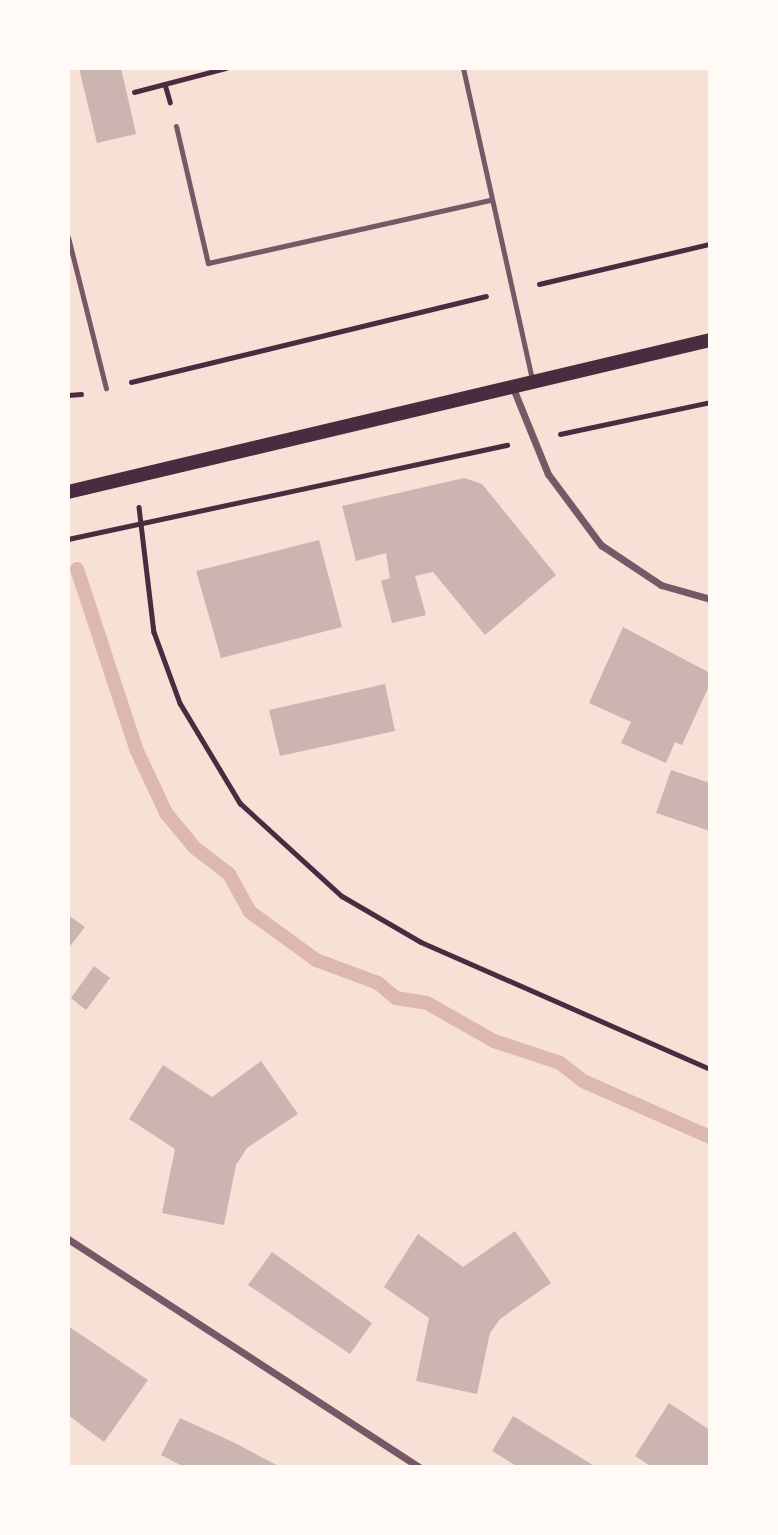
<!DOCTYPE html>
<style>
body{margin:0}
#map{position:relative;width:778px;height:1535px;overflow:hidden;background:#f7e1d7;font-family:Roboto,sans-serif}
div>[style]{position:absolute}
.stream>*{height:14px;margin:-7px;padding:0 7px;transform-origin:7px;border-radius:7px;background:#dcb8b0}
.building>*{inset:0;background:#ccb4b1}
.path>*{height:4.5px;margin:-2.25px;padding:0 2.25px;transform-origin:2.25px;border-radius:2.25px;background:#4a2c40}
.service>*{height:5px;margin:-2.5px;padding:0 2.5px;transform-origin:2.5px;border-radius:2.5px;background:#755966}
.minor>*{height:7px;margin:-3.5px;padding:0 3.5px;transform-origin:3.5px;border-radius:3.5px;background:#755966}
.secondary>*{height:14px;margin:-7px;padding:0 7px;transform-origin:7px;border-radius:7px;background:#4a2c40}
span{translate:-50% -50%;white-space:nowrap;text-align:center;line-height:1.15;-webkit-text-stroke:7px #fffaf5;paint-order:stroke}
.frame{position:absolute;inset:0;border:70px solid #fffaf5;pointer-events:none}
</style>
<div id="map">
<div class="stream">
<i style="left:77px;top:569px;width:192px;rotate:71.8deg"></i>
<i style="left:137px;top:751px;width:68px;rotate:64.9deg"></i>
<i style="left:166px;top:813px;width:45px;rotate:50.4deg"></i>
<i style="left:195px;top:848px;width:43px;rotate:37.4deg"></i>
<i style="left:229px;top:874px;width:43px;rotate:61.1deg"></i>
<i style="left:250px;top:912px;width:82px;rotate:36deg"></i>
<i style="left:316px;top:960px;width:66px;rotate:20.4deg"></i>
<i style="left:378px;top:983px;width:23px;rotate:40deg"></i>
<i style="left:396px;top:998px;width:31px;rotate:9deg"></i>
<i style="left:427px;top:1003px;width:77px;rotate:29.6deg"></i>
<i style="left:494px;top:1041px;width:70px;rotate:18.4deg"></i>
<i style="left:560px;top:1063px;width:29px;rotate:38deg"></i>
<i style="left:583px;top:1081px;width:139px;rotate:23.8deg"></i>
</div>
<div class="building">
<i style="clip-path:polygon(79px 68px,121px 68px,136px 134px,97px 143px)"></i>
<i style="clip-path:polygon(464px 478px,482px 484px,556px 575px,485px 635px,433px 572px,415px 576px,426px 615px,392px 623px,381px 581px,390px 578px,386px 553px,356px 561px,342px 506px)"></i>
<i style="clip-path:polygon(319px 540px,342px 627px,221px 658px,196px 571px)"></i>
<i style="clip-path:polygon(623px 627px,710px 673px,710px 684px,682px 745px,675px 742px,666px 763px,621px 743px,631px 722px,589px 703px)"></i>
<i style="clip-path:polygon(385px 684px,395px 731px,280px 756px,269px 710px)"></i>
<i style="clip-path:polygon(671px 770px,710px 783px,710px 831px,656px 813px)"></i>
<i style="clip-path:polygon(68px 915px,85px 927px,68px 949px)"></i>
<i style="clip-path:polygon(94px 966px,110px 978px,86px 1010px,71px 998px)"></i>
<i style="clip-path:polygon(261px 1061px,298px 1114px,247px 1148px,236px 1165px,224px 1225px,162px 1213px,175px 1149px,129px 1119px,163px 1065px,212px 1097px)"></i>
<i style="clip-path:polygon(515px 1231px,551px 1283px,500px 1319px,490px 1333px,477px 1394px,416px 1381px,429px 1318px,384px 1287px,418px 1234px,463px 1267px)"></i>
<i style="clip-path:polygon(272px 1252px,372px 1323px,350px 1354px,248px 1285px)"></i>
<i style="clip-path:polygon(68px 1326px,148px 1380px,104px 1442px,68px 1415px)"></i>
<i style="clip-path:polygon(669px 1403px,710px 1430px,710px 1467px,652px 1467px,635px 1456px)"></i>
<i style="clip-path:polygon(513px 1416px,596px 1467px,518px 1467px,492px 1451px)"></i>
<i style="clip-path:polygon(180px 1418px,235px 1443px,280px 1467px,184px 1467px,161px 1455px)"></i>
</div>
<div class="path">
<i style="left:165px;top:84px;width:19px;rotate:74deg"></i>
<i style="left:134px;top:92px;width:95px;rotate:-14.6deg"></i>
<i style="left:539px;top:284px;width:176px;rotate:-13.2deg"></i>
<i style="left:131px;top:382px;width:365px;rotate:-13.6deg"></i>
<i style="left:68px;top:395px;width:13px;rotate:-4deg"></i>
<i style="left:560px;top:434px;width:153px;rotate:-12deg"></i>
<i style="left:139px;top:507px;width:126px;rotate:83.2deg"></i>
<i style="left:154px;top:632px;width:76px;rotate:69.9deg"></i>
<i style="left:180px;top:703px;width:117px;rotate:59deg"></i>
<i style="left:240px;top:803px;width:138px;rotate:42.4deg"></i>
<i style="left:342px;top:896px;width:91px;rotate:30.2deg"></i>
<i style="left:421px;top:942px;width:316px;rotate:23.7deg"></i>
<i style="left:68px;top:539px;width:449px;rotate:-12.1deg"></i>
</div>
<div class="service">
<i style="left:463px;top:68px;width:319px;rotate:77.5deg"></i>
<i style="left:176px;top:126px;width:141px;rotate:76.9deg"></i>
<i style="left:208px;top:263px;width:290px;rotate:-12.6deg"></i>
<i style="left:68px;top:237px;width:156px;rotate:75.9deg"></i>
</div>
<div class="minor">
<i style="left:513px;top:388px;width:93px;rotate:67.9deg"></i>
<i style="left:548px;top:474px;width:89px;rotate:53.3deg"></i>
<i style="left:601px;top:545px;width:72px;rotate:33.7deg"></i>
<i style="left:661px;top:585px;width:51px;rotate:15.9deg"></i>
<i style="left:68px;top:1239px;width:419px;rotate:33deg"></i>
</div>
<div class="secondary">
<i style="left:68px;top:492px;width:660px;rotate:-13.32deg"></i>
</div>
<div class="frame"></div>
</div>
